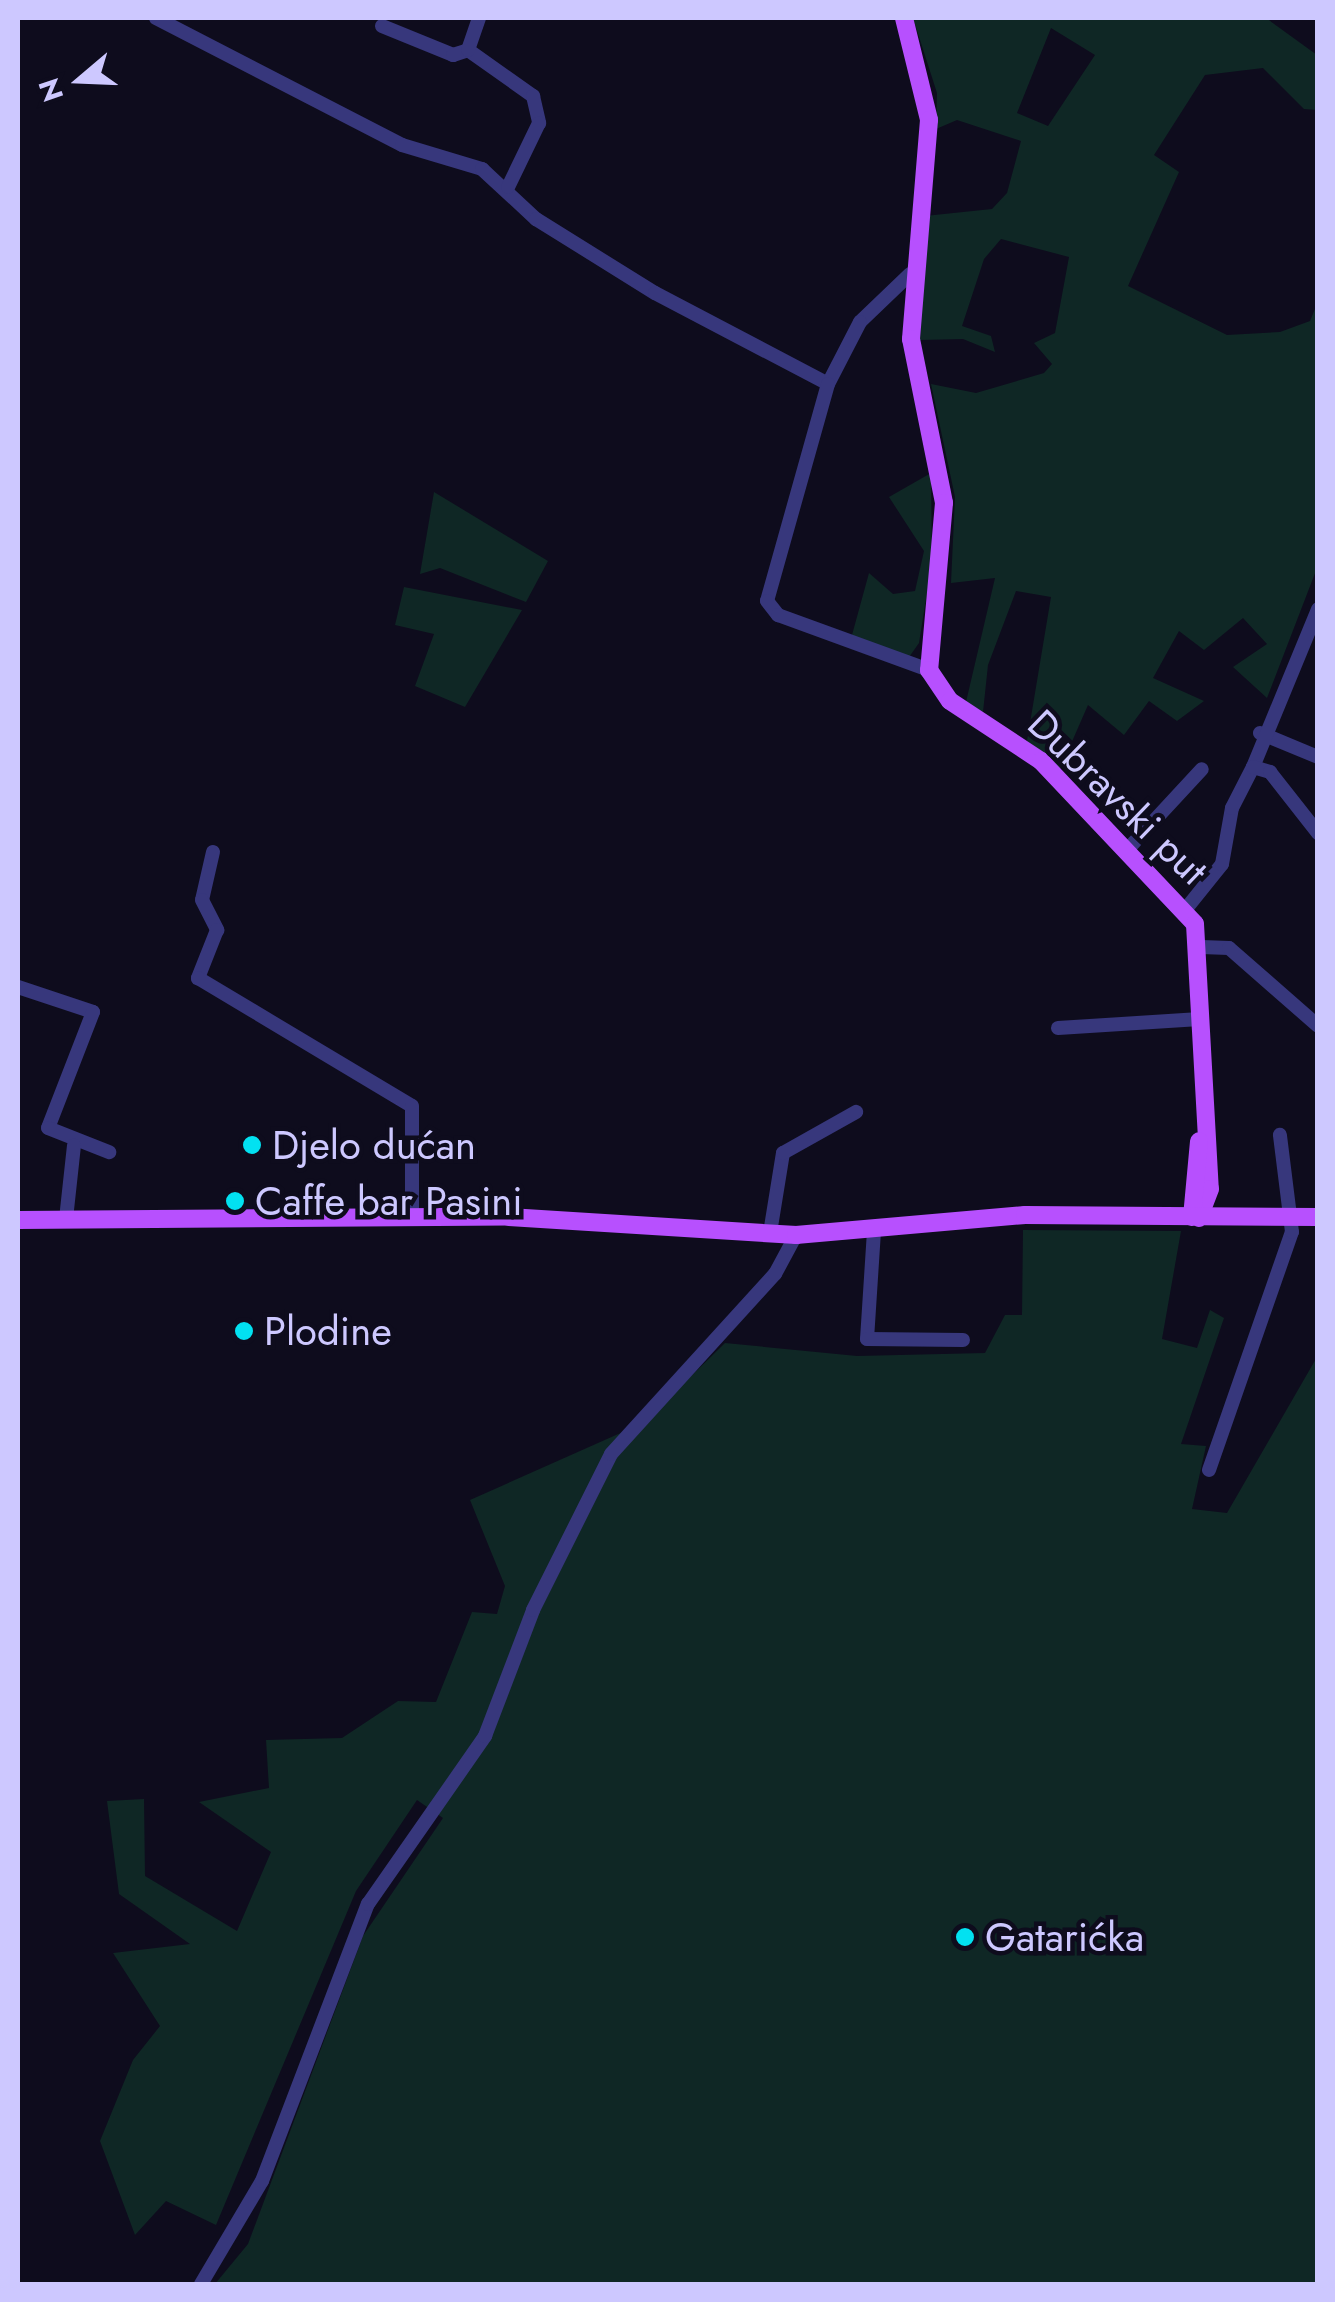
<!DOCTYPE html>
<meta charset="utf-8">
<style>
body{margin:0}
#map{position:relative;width:1335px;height:2302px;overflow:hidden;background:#0e0c1d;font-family:Jost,sans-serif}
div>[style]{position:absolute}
.green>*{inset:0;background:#0f2725}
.minor>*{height:14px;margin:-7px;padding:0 7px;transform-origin:7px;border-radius:7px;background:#37377c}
.major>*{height:18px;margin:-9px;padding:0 9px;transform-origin:9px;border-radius:9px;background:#b750fe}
.dots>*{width:28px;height:28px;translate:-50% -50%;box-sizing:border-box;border:5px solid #0e0c1d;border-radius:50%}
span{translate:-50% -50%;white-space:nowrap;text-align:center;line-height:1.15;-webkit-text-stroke:9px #0e0c1d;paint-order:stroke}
.street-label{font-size:40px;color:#cdc8ff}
.poi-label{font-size:40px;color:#cdc8ff}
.left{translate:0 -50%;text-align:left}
.frame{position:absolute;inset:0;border:20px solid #cdc8ff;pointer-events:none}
.north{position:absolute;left:30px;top:30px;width:100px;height:100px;-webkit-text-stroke:8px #0e0c1d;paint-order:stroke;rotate:251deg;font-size:28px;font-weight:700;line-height:40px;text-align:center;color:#cdc8ff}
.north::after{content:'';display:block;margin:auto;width:35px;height:45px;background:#cdc8ff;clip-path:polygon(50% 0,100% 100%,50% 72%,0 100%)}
</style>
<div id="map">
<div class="green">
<i style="clip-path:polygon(evenodd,913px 18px,1266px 18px,1317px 55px,1317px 110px,1304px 109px,1263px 68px,1205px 75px,1154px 155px,1179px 172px,1128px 286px,1227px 335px,1280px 332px,1310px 321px,1317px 304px,1317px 568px,1267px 698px,1233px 667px,1267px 644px,1243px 618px,1204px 650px,1179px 631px,1153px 678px,1204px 701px,1177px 721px,1149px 701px,1124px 735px,1088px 705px,1060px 769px,1027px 741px,1051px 597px,1016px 591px,988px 665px,983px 712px,966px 702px,995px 578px,951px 583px,955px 497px,931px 384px,976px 393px,1044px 373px,1052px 364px,1034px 343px,1055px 333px,1069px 257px,1001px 239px,984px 259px,962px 326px,991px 336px,995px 352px,963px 339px,920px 340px,925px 216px,992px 209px,1007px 193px,1021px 141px,957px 120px,936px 129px,937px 93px,913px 18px,1051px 28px,1095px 55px,1048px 126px,1017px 113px,1051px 28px)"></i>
<i style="clip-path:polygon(931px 473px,932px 561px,919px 643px,907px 660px,852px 635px,869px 573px,893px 594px,915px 591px,924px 551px,889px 497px)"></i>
<i style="clip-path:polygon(434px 492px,548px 561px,526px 602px,440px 568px,420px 574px)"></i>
<i style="clip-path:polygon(404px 587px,522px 610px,465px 707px,415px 686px,434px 634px,395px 625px)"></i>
<i style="clip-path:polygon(1023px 1230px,1181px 1231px,1162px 1339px,1197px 1348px,1210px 1310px,1224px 1318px,1181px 1444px,1206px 1446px,1192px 1509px,1227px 1513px,1317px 1357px,1317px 2284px,215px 2284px,248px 2244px,363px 1936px,443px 1818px,417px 1800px,356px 1891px,216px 2225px,166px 2201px,135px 2235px,100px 2141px,133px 2060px,160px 2026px,113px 1953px,190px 1944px,119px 1894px,107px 1801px,144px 1799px,145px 1876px,237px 1931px,271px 1852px,199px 1802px,269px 1788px,266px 1740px,342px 1738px,398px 1701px,436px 1702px,472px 1612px,497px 1614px,505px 1586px,470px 1500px,643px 1423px,725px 1343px,857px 1356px,985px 1353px,1005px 1315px,1022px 1315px)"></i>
</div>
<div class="minor">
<i style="left:156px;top:18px;width:277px;rotate:27.3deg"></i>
<i style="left:402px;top:145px;width:84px;rotate:16.7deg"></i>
<i style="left:482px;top:169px;width:74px;rotate:42.8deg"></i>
<i style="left:536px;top:219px;width:140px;rotate:31.9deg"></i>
<i style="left:655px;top:293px;width:195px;rotate:27.7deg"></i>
<i style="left:382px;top:26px;width:77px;rotate:22.2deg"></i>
<i style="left:453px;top:55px;width:16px;rotate:-18deg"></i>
<i style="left:468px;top:50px;width:80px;rotate:35.3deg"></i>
<i style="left:533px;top:96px;width:28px;rotate:77deg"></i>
<i style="left:539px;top:123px;width:71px;rotate:115.8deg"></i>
<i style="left:468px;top:50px;width:34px;rotate:-71deg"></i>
<i style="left:910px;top:274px;width:69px;rotate:136.2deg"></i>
<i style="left:860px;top:322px;width:70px;rotate:117.3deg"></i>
<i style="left:828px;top:384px;width:225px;rotate:105.7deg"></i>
<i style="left:767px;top:601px;width:18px;rotate:52deg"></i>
<i style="left:778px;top:615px;width:161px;rotate:20deg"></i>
<i style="left:1260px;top:733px;width:63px;rotate:22.5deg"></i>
<i style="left:1253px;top:767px;width:171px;rotate:-67.6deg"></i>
<i style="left:1127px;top:850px;width:110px;rotate:-47.2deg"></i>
<i style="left:213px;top:852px;width:49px;rotate:102.9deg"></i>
<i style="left:202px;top:900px;width:34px;rotate:63deg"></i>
<i style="left:217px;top:930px;width:52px;rotate:111.6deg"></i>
<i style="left:198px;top:978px;width:249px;rotate:30.9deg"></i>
<i style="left:412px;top:1106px;width:111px;rotate:90deg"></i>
<i style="left:1185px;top:910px;width:59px;rotate:-51.2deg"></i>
<i style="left:1222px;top:864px;width:57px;rotate:-79.9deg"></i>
<i style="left:1232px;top:808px;width:46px;rotate:-62.9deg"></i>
<i style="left:1253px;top:767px;width:18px;rotate:16deg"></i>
<i style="left:1270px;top:772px;width:78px;rotate:51.8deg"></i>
<i style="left:1201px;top:947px;width:28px;rotate:2deg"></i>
<i style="left:1229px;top:948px;width:118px;rotate:41.2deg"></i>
<i style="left:18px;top:987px;width:79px;rotate:18.4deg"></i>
<i style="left:93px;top:1012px;width:124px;rotate:111.2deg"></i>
<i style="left:48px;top:1128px;width:66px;rotate:21.5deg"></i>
<i style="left:1058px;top:1028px;width:142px;rotate:-3.6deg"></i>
<i style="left:66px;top:1219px;width:74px;rotate:-83.8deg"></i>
<i style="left:874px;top:1231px;width:108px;rotate:93.7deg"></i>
<i style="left:867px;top:1339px;width:96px;rotate:0.6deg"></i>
<i style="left:770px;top:1233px;width:81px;rotate:-80.8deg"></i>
<i style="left:783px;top:1153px;width:84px;rotate:-29.3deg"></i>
<i style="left:1209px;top:1470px;width:252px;rotate:-70.8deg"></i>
<i style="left:1292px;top:1232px;width:98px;rotate:-97.1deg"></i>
<i style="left:201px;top:2284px;width:120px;rotate:-59.4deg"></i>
<i style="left:262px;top:2181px;width:297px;rotate:-69.1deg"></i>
<i style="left:368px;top:1904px;width:205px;rotate:-55.1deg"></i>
<i style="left:485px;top:1736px;width:135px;rotate:-69.1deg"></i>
<i style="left:533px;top:1610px;width:174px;rotate:-63.4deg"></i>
<i style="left:611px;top:1454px;width:244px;rotate:-47.7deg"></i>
<i style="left:775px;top:1274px;width:44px;rotate:-61.7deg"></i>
</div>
<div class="major">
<i style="left:904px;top:18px;width:105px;rotate:76.2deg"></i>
<i style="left:929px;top:120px;width:220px;rotate:94.7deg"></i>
<i style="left:911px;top:339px;width:167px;rotate:78.6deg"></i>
<i style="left:944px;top:503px;width:168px;rotate:95.1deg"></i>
<i style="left:929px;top:670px;width:37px;rotate:56deg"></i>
<i style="left:950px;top:701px;width:109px;rotate:33.4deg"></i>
<i style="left:1041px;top:761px;width:224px;rotate:46.6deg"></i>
<i style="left:1195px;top:924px;width:265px;rotate:86.8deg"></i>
<i style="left:1210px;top:1189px;width:31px;rotate:111deg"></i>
<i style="left:1192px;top:1217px;width:76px;rotate:-84.7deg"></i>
<i style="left:18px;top:1220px;width:491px;rotate:-0.4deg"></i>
<i style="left:509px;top:1217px;width:288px;rotate:3.6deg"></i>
<i style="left:796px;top:1235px;width:230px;rotate:-5deg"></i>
<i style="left:1025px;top:1215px;width:293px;rotate:0.4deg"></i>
</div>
<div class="dots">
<i style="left:252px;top:1145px;background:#02e1f1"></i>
<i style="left:235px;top:1201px;background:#02e1f1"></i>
<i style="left:244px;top:1331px;background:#02e1f1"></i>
<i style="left:965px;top:1937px;background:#02e1f1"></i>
</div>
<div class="street-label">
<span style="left:1118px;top:797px;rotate:44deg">Dubravski put</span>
</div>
<div class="poi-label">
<span class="left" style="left:272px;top:1145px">Djelo dućan</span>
<span class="left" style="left:255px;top:1201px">Caffe bar Pasini</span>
<span class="left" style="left:264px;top:1331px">Plodine</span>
<span class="left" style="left:985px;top:1937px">Gatarićka</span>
</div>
<div class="frame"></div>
<div class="north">N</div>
</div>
